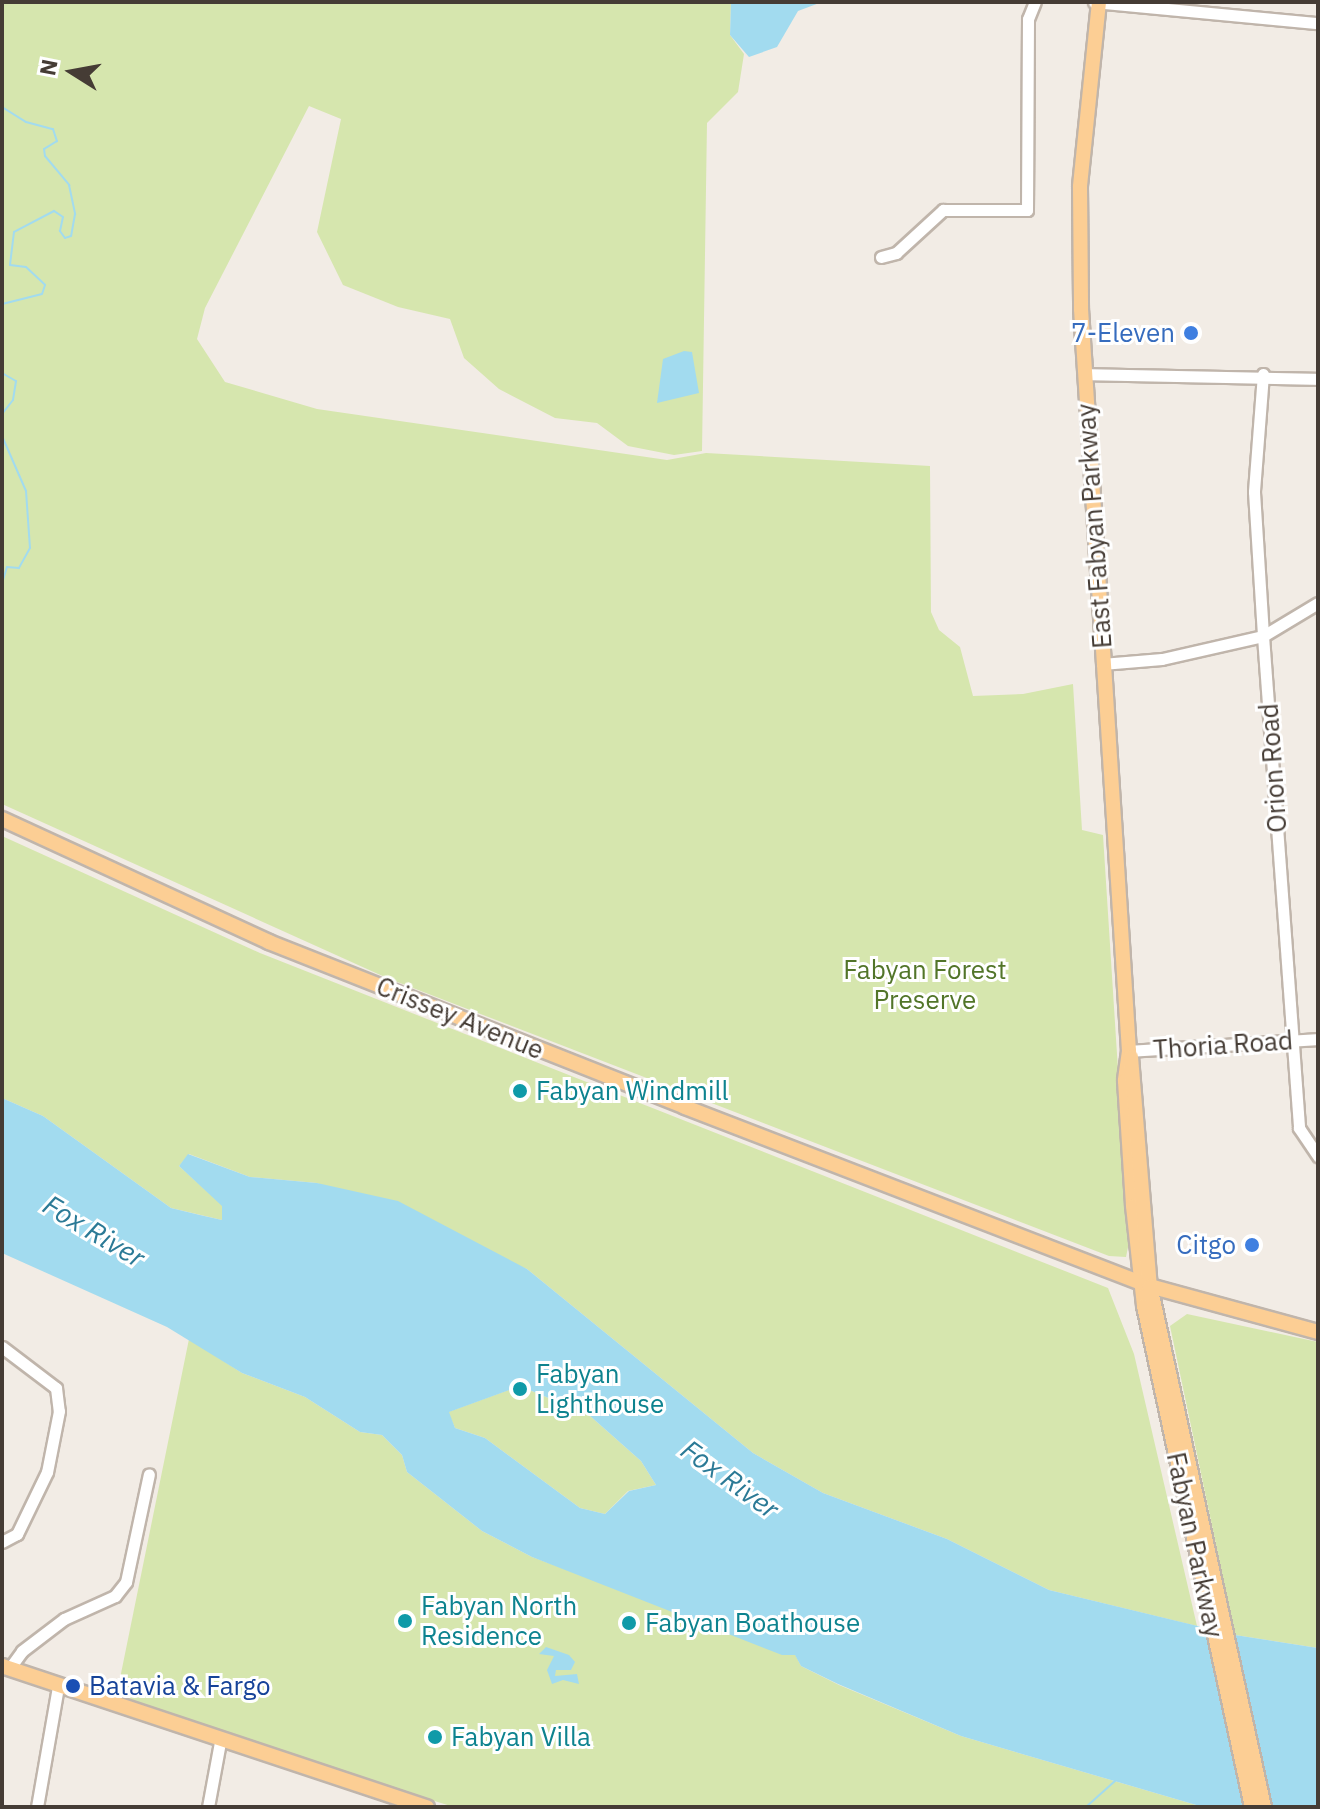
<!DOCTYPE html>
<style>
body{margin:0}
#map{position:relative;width:1320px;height:1809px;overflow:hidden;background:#f2ece5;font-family:"IBM Plex Sans",sans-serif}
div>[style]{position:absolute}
.green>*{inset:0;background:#d6e6ae}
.water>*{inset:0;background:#a2dbef}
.stream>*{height:2px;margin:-1px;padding:0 1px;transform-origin:1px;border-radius:1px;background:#a2dbef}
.roads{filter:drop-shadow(2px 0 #c0b5ab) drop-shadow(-2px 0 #c0b5ab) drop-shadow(0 2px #c0b5ab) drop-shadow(0 -2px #c0b5ab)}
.minor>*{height:11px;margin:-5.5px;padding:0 5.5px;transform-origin:5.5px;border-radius:5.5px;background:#fff}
.major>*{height:14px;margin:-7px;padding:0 7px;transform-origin:7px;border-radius:7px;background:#fcce94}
.dots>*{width:22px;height:22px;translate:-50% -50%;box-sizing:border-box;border:4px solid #fff;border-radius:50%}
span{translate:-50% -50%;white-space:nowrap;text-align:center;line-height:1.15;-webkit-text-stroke:6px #fff;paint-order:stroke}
.shop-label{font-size:26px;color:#366cbe}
.right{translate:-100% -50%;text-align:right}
.street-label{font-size:26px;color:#453c35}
.park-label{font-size:26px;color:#527529}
.culture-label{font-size:26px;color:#0d838f}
.left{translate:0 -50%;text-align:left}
.transit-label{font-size:26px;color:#164399}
.water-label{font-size:28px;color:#2b7a96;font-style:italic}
.frame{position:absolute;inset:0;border:4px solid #453c35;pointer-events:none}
.north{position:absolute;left:32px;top:32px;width:80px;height:80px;-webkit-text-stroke:6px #fff;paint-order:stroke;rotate:281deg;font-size:22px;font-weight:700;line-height:32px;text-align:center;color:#453c35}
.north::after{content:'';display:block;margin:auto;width:28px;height:36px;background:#453c35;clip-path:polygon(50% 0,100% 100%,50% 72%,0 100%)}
</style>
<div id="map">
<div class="green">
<i style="clip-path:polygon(2px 2px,731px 2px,730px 35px,744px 54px,738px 92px,707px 123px,702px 451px,674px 455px,628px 446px,597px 423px,555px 418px,499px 389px,464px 358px,450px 319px,398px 307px,343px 285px,317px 232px,341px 119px,309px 106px,205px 308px,197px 339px,225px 382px,317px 409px,667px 460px,706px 453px,930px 466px,931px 612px,939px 630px,960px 647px,973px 696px,1023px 694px,1073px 684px,1082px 830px,1103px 835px,1129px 1242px,1126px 1257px,1109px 1256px,387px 978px,2px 804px)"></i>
<i style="clip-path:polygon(2px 836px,260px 953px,1108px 1288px,1134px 1354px,1197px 1626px,1049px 1590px,947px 1539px,823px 1493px,753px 1453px,527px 1269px,317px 1183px,250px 1177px,189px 1154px,179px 1166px,222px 1205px,222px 1220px,171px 1208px,43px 1116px,2px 1098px)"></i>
<i style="clip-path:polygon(1187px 1314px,1318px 1342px,1318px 1648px,1235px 1635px,1170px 1326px)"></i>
<i style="clip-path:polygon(189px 1339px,242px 1373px,305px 1397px,360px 1432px,382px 1435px,402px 1455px,407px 1472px,482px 1531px,532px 1557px,795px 1654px,801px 1666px,839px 1685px,961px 1736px,1203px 1807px,454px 1807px,115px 1703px)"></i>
<i style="clip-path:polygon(520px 1386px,589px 1415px,641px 1461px,656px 1485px,628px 1491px,605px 1514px,580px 1508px,485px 1438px,455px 1428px,448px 1412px)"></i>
</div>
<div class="water">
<i style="clip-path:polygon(731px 2px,822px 2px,798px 11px,777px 47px,749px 57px,730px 35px)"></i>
<i style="clip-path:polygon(684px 351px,692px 352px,699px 393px,657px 403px,663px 359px)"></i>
<i style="clip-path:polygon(evenodd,2px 1098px,43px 1116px,171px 1208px,200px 1215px,222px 1220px,222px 1206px,179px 1166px,188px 1154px,250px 1177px,317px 1183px,398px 1201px,527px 1269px,753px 1453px,823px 1493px,947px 1539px,1049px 1590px,1235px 1635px,1318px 1648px,1318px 1807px,1203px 1807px,961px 1736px,838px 1684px,801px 1666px,795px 1655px,782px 1655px,532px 1557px,482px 1531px,407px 1472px,402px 1455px,382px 1435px,360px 1432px,305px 1397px,242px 1373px,167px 1327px,2px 1253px,2px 1098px,520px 1386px,589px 1415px,641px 1461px,656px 1485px,629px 1491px,605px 1514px,580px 1508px,485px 1438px,455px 1428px,449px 1412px,520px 1386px)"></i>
<i style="clip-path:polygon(546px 1647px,569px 1655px,575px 1662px,571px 1670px,556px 1670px,555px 1676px,577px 1674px,579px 1684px,563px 1680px,552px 1684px,547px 1670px,554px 1656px,539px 1654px)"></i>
</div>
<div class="stream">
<i style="left:2px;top:107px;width:28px;rotate:32deg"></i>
<i style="left:26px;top:122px;width:28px;rotate:15deg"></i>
<i style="left:53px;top:129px;width:13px;rotate:72deg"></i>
<i style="left:57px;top:141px;width:15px;rotate:148deg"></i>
<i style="left:44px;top:149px;width:7px;rotate:82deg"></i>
<i style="left:45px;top:156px;width:38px;rotate:50deg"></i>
<i style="left:69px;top:185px;width:30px;rotate:78deg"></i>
<i style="left:75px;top:214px;width:22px;rotate:100deg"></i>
<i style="left:71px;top:236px;width:6px;rotate:162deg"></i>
<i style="left:65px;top:238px;width:9px;rotate:-126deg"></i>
<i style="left:60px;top:231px;width:14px;rotate:-78deg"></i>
<i style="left:63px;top:217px;width:11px;rotate:-146deg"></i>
<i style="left:54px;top:211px;width:45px;rotate:152.3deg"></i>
<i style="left:14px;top:232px;width:33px;rotate:97deg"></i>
<i style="left:10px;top:265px;width:16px;rotate:7deg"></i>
<i style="left:26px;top:267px;width:26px;rotate:43deg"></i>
<i style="left:45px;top:285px;width:9px;rotate:108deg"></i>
<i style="left:42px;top:294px;width:41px;rotate:166deg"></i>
<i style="left:2px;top:373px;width:16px;rotate:30deg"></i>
<i style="left:16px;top:381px;width:19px;rotate:99deg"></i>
<i style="left:13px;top:400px;width:18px;rotate:128deg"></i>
<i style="left:2px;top:436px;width:60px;rotate:66.4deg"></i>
<i style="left:26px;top:491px;width:57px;rotate:86deg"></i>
<i style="left:30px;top:548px;width:23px;rotate:119deg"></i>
<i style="left:19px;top:568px;width:12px;rotate:-175deg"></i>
<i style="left:7px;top:567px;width:17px;rotate:107deg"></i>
<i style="left:1086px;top:1807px;width:39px;rotate:-42deg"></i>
</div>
<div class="roads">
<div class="minor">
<i style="left:1094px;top:2px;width:225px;rotate:5.4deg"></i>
<i style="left:881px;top:257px;width:16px;rotate:-15deg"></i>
<i style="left:896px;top:253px;width:64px;rotate:-42.5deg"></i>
<i style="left:943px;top:210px;width:84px"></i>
<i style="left:1027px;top:210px;width:191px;rotate:-89.7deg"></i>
<i style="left:1028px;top:19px;width:18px;rotate:-68deg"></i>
<i style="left:1084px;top:374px;width:234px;rotate:1.2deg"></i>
<i style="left:1263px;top:374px;width:118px;rotate:94.4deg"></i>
<i style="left:1254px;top:492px;width:144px;rotate:86.4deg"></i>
<i style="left:1263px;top:636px;width:493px;rotate:85.8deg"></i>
<i style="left:1299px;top:1128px;width:34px;rotate:56deg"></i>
<i style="left:1102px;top:664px;width:60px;rotate:-4.8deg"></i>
<i style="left:1162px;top:659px;width:104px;rotate:-12.8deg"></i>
<i style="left:1263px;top:636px;width:64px;rotate:-31deg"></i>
<i style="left:1129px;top:1051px;width:189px;rotate:-3.6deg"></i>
<i style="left:2px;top:1347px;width:68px;rotate:37.2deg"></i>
<i style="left:56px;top:1388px;width:23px;rotate:83deg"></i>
<i style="left:59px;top:1411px;width:62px;rotate:101.1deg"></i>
<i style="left:47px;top:1472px;width:69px;rotate:115.8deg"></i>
<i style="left:17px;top:1534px;width:17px;rotate:152deg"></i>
<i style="left:9px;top:1669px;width:22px;rotate:-54deg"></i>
<i style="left:22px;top:1651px;width:53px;rotate:-37.3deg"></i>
<i style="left:64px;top:1619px;width:56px;rotate:-24.3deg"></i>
<i style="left:115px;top:1596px;width:18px;rotate:-52deg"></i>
<i style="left:126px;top:1582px;width:110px;rotate:-78deg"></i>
<i style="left:37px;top:1807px;width:122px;rotate:-80.1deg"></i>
<i style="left:208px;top:1807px;width:66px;rotate:-79.5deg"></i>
</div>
<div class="major">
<i style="left:1099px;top:2px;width:186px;rotate:95.9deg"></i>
<i style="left:1080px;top:187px;width:122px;rotate:89.5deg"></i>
<i style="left:1081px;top:309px;width:744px;rotate:86.3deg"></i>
<i style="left:1129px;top:1051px;width:30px;rotate:98deg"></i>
<i style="left:1125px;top:1081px;width:125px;rotate:86.3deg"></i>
<i style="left:1133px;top:1206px;width:101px;rotate:83.7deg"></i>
<i style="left:1144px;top:1306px;width:513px;rotate:77.83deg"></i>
<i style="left:2px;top:819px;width:294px;rotate:24.7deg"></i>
<i style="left:269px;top:942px;width:448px;rotate:21.6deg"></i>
<i style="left:685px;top:1107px;width:498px;rotate:21.1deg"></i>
<i style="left:1150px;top:1286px;width:174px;rotate:15.3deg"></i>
<i style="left:1131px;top:1057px;width:230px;rotate:85.3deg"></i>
<i style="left:1150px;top:1286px;width:533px;rotate:77.66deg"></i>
<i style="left:2px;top:1666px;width:448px;rotate:18.4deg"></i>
</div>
</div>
<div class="dots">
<i style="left:1191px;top:333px;background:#3f7fe0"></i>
<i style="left:520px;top:1091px;background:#0f9aa8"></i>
<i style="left:1252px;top:1245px;background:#3f7fe0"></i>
<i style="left:520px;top:1389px;background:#0f9aa8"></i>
<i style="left:405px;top:1621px;background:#0f9aa8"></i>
<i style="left:629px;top:1623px;background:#0f9aa8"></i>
<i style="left:73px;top:1686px;background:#1a4fb4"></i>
<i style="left:435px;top:1737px;background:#0f9aa8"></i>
</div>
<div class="shop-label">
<span class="right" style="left:1175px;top:333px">7-Eleven</span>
<span class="right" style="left:1236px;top:1245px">Citgo</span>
</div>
<div class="street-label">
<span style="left:1094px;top:526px;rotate:-94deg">East Fabyan Parkway</span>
<span style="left:1273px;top:768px;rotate:-94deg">Orion Road</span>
<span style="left:460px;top:1018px;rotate:22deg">Crissey Avenue</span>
<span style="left:1223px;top:1045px;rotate:-4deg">Thoria Road</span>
<span style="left:1195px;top:1545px;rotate:78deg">Fabyan Parkway</span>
</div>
<div class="park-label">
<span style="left:925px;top:985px">Fabyan Forest<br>Preserve</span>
</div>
<div class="culture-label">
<span class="left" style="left:536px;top:1091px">Fabyan Windmill</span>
<span class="left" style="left:536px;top:1389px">Fabyan<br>Lighthouse</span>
<span class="left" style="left:421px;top:1621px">Fabyan North<br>Residence</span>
<span class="left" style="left:645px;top:1623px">Fabyan Boathouse</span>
<span class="left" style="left:451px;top:1737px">Fabyan Villa</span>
</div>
<div class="transit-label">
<span class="left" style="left:89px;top:1686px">Batavia &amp; Fargo</span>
</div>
<div class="water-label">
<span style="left:94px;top:1231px;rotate:31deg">Fox River</span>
<span style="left:730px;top:1479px;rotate:36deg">Fox River</span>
</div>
<div class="frame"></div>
<div class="north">N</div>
</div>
